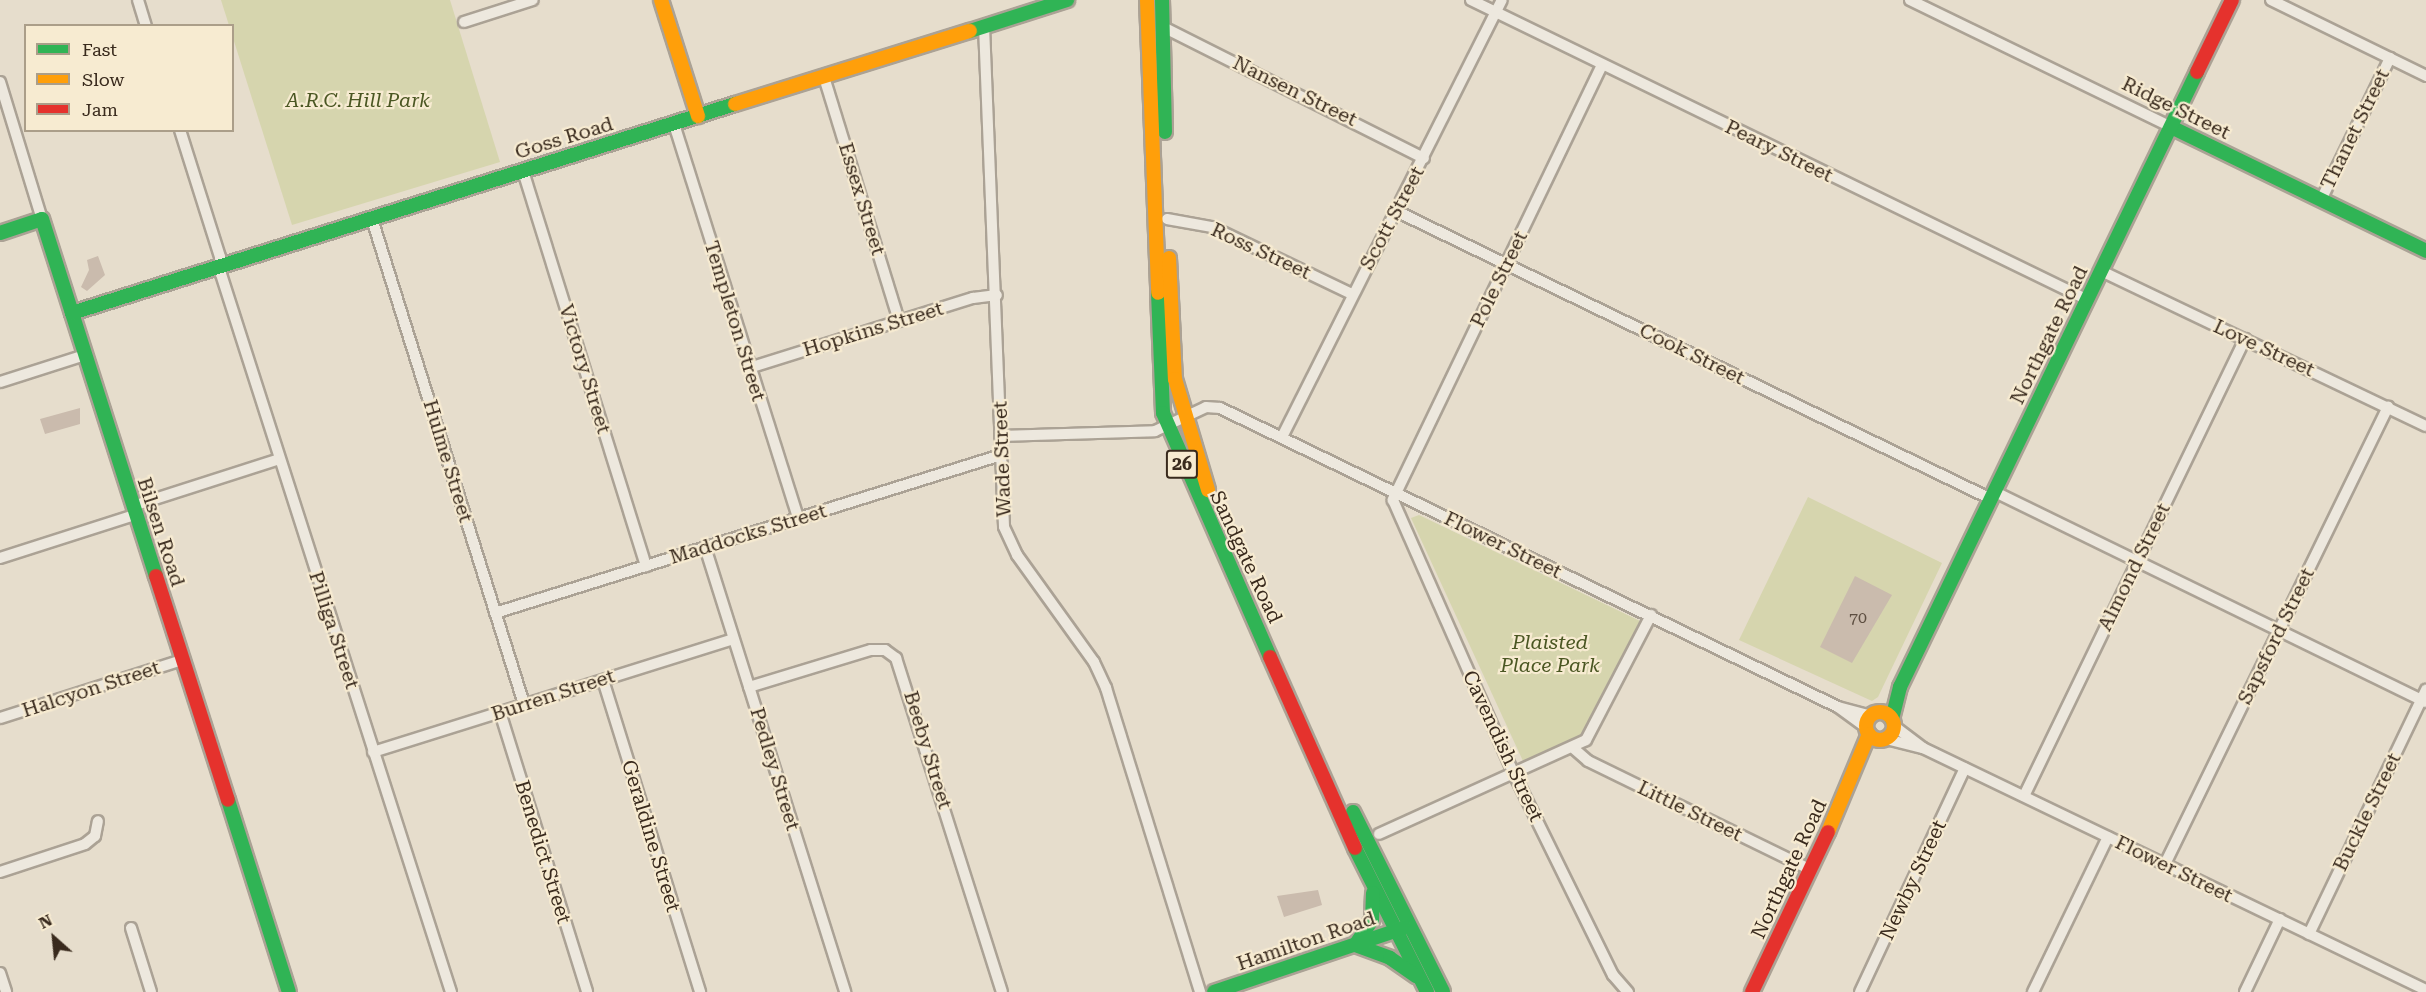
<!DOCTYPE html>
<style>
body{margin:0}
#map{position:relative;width:2426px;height:992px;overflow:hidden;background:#e6ddcc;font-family:"Roboto Serif",serif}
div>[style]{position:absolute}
.green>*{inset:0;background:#d6d5ae}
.building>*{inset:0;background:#cabbad}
.roads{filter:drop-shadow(2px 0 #aba295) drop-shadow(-2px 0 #aba295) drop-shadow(0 2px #aba295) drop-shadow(0 -2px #aba295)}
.street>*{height:10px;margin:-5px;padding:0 5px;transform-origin:5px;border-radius:5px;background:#ede8de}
.fast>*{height:14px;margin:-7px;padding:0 7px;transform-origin:7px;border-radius:7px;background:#30b455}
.slow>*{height:14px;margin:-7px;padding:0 7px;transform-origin:7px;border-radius:7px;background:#ff9f0a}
.slow>.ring{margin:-7px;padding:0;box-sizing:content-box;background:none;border:14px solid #ff9f0a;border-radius:50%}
.jam>*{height:14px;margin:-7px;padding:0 7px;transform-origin:7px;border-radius:7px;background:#e5322d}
span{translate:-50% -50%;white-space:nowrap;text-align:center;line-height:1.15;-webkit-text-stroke:4.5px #f7ebd1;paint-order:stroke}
.number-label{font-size:16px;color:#5d4e41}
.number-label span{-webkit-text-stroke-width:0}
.shield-label span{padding:2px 4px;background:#f7ebd1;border:2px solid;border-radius:4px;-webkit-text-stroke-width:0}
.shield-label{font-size:18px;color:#392a1d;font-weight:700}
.street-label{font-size:20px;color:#392a1d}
.park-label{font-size:20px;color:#4b5723;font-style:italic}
.legend{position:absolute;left:24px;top:24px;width:210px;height:108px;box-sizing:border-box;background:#f7ebd1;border:2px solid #ab9e89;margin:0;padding:8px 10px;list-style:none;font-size:18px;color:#392a1d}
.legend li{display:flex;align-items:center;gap:12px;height:30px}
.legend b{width:30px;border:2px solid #ab9e89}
.north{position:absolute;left:24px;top:908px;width:60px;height:60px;-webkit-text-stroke:4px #f7ebd1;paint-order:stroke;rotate:333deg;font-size:16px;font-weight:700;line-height:24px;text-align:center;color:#392a1d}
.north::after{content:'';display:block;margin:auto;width:21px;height:27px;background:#392a1d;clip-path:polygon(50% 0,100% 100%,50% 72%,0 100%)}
</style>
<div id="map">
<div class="green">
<i style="clip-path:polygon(221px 0,450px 0,500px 162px,292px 225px)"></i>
<i style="clip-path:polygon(1808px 497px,1942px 563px,1878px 697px,1872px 701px,1739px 640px)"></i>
<i style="clip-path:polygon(1419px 515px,1640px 621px,1588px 733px,1523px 761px,1411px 518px)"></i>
</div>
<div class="building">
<i style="clip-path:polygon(98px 256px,105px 275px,87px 291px,81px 287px,89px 270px,87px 260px)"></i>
<i style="clip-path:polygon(80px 408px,80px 424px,45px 434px,40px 419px)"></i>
<i style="clip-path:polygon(1855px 576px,1892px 595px,1852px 663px,1820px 647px)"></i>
<i style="clip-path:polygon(1318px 890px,1322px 905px,1284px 917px,1277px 896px)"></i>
</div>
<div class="roads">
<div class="street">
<i style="left:138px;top:0;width:27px;rotate:73deg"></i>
<i style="left:1471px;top:0;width:686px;rotate:25.93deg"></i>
<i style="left:1910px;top:0;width:290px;rotate:25.9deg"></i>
<i style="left:2271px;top:0;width:173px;rotate:26.1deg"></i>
<i style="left:464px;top:22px;width:72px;rotate:-17.7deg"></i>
<i style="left:984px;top:26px;width:501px;rotate:87.71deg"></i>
<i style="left:1004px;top:527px;width:31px;rotate:65deg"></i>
<i style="left:1017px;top:555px;width:132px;rotate:54.3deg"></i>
<i style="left:1094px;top:662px;width:29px;rotate:65deg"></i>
<i style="left:1106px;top:688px;width:318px;rotate:72.8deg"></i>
<i style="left:1163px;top:27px;width:292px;rotate:26.7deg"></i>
<i style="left:1602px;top:65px;width:483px;rotate:115.7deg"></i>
<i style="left:1393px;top:500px;width:300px;rotate:66.2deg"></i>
<i style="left:1514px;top:774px;width:224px;rotate:63.8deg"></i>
<i style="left:1613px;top:975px;width:23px;rotate:49deg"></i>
<i style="left:824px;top:77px;width:255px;rotate:72.9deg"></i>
<i style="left:0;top:82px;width:143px;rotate:73deg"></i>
<i style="left:674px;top:124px;width:413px;rotate:72.5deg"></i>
<i style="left:180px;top:130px;width:133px;rotate:72.5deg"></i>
<i style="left:220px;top:257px;width:17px;rotate:87deg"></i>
<i style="left:221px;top:274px;width:754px;rotate:72.24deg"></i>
<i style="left:523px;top:171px;width:414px;rotate:72.7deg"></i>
<i style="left:2321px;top:200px;width:158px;rotate:-64.1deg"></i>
<i style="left:1394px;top:210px;width:663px;rotate:25.83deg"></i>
<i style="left:372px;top:219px;width:508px;rotate:72.6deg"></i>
<i style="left:1167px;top:219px;width:46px;rotate:10.1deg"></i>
<i style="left:1212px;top:227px;width:155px;rotate:25.6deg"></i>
<i style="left:2101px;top:271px;width:360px;rotate:25.5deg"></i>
<i style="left:749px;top:368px;width:235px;rotate:-17.4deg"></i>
<i style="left:973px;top:298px;width:24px;rotate:-7deg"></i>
<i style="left:0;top:382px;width:89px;rotate:-17.6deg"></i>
<i style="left:1000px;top:436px;width:155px;rotate:-1.8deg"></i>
<i style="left:1155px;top:431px;width:56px;rotate:-25.2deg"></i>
<i style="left:1206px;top:407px;width:14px;rotate:4deg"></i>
<i style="left:1220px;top:408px;width:687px;rotate:25.82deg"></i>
<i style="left:1838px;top:707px;width:35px;rotate:15deg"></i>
<i style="left:1282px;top:437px;width:489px;rotate:-63.3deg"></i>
<i style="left:1995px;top:492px;width:479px;rotate:26deg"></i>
<i style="left:133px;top:506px;width:153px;rotate:-17.8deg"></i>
<i style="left:705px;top:547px;width:467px;rotate:72.5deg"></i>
<i style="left:0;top:558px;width:142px;rotate:-17.7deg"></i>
<i style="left:495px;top:613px;width:530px;rotate:-17.34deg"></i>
<i style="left:603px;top:680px;width:327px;rotate:72.7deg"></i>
<i style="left:749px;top:687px;width:127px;rotate:-16.9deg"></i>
<i style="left:871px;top:650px;width:14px"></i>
<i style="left:885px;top:650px;width:14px;rotate:36deg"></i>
<i style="left:896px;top:658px;width:350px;rotate:72.4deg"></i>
<i style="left:1838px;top:707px;width:36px;rotate:36deg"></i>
<i style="left:500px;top:712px;width:293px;rotate:72.7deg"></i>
<i style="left:0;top:718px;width:191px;rotate:-17.7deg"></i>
<i style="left:1894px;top:726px;width:36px;rotate:37deg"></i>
<i style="left:1923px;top:748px;width:558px;rotate:25.69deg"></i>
<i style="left:1886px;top:739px;width:38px;rotate:14deg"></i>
<i style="left:1572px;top:747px;width:21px;rotate:41deg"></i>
<i style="left:1588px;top:761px;width:248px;rotate:26deg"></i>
<i style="left:373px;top:752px;width:377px;rotate:-17.4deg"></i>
<i style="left:2024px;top:796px;width:508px;rotate:-64.19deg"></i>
<i style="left:1379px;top:834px;width:227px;rotate:-24.4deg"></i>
<i style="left:1586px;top:740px;width:141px;rotate:-62.5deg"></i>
<i style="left:2165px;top:864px;width:509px;rotate:-63.99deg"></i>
<i style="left:0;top:872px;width:89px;rotate:-18.2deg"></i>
<i style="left:85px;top:844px;width:13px;rotate:-39deg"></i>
<i style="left:95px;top:836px;width:15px;rotate:-79deg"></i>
<i style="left:131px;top:928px;width:67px;rotate:72.6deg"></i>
<i style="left:2309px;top:934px;width:271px;rotate:-64.4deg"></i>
<i style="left:0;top:973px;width:20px;rotate:72deg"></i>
<i style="left:1860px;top:992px;width:247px;rotate:-64.9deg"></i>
<i style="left:2033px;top:992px;width:172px;rotate:-64.2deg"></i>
<i style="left:2245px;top:992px;width:81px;rotate:-64.4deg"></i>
</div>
<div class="fast">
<i style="left:1162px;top:0;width:132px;rotate:88.7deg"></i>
<i style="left:970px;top:31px;width:102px;rotate:-17.7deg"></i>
<i style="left:2171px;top:127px;width:284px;rotate:25.9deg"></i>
<i style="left:0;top:233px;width:44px;rotate:-18.4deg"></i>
<i style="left:42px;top:219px;width:375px;rotate:72.3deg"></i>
<i style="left:1158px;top:293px;width:120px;rotate:87.6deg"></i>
<i style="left:1163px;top:413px;width:266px;rotate:66.3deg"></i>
<i style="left:72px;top:313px;width:695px;rotate:-17.5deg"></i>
<i style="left:1892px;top:719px;width:33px;rotate:-76deg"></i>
<i style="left:1900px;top:687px;width:683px;rotate:-64.22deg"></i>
<i style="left:228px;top:800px;width:201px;rotate:72.4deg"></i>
<i style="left:1353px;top:812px;width:201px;rotate:63.4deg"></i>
<i style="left:1355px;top:848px;width:161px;rotate:63.4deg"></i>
<i style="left:1373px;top:893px;width:27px;rotate:92deg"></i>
<i style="left:1372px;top:920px;width:30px;rotate:124deg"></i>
<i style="left:1355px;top:945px;width:37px;rotate:20deg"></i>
<i style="left:1390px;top:958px;width:32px;rotate:35deg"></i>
<i style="left:1214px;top:992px;width:200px;rotate:-18.6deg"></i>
</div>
<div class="slow">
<i style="left:661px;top:0;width:122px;rotate:72.3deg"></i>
<i style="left:1147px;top:0;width:293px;rotate:87.8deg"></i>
<i style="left:735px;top:104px;width:246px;rotate:-17.3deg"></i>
<i style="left:1169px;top:258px;width:121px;rotate:87.2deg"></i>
<i style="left:1175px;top:379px;width:116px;rotate:73.4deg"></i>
<i class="ring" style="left:1866px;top:712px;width:14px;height:14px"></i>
<i style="left:1828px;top:832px;width:106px;rotate:-67.3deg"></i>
</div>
<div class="jam">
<i style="left:2197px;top:72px;width:80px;rotate:-64.1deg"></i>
<i style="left:156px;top:576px;width:235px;rotate:72.2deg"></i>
<i style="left:1270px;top:657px;width:209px;rotate:66deg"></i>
<i style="left:1752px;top:992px;width:177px;rotate:-64.6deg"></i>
</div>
</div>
<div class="number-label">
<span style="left:1858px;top:618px">70</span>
</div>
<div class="shield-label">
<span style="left:1182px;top:464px">26</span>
</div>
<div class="street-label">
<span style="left:1295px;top:91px;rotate:26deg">Nansen Street</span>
<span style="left:2176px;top:108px;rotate:26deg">Ridge Street</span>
<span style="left:2355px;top:129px;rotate:-64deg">Thanet Street</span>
<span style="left:564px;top:138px;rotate:-17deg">Goss Road</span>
<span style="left:1779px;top:151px;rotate:26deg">Peary Street</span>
<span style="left:862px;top:199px;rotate:73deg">Essex Street</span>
<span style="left:1392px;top:218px;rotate:-62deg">Scott Street</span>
<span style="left:1261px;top:251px;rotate:25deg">Ross Street</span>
<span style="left:1499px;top:279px;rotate:-64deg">Pole Street</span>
<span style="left:735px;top:321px;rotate:73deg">Templeton Street</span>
<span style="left:873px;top:329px;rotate:-17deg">Hopkins Street</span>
<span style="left:2049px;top:335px;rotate:-64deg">Northgate Road</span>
<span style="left:2264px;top:348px;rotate:25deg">Love Street</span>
<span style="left:1692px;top:354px;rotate:26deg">Cook Street</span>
<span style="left:585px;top:369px;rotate:73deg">Victory Street</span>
<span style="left:1002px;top:459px;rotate:-92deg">Wade Street</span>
<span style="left:448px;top:461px;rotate:73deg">Hulme Street</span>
<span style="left:161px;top:532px;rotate:72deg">Bilsen Road</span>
<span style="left:748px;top:534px;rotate:-17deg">Maddocks Street</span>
<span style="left:1503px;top:545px;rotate:26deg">Flower Street</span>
<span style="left:1246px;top:557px;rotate:65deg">Sandgate Road</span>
<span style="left:2134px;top:567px;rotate:-64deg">Almond Street</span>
<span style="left:334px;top:630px;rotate:72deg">Pilliga Street</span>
<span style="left:2276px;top:636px;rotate:-64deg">Sapsford Street</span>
<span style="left:91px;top:689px;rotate:-18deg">Halcyon Street</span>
<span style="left:553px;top:695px;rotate:-18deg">Burren Street</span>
<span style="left:1503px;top:746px;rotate:65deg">Cavendish Street</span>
<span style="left:928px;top:750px;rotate:73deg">Beeby Street</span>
<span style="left:775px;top:769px;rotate:73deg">Pedley Street</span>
<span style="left:1690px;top:811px;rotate:26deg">Little Street</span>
<span style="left:2367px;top:812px;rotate:-64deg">Buckle Street</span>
<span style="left:651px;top:836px;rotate:73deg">Geraldine Street</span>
<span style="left:543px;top:852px;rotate:73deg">Benedict Street</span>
<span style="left:1789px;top:869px;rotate:-65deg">Northgate Road</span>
<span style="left:2174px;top:869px;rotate:26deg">Flower Street</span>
<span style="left:1913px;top:880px;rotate:-65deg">Newby Street</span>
<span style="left:1306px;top:941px;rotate:-19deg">Hamilton Road</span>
</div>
<div class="park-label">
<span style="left:358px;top:100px">A.R.C. Hill Park</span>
<span style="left:1550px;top:654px">Plaisted<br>Place Park</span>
</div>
<ul class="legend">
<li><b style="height:8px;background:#30b455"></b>Fast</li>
<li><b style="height:8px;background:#ff9f0a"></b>Slow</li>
<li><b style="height:8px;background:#e5322d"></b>Jam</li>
</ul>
<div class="north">N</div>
</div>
